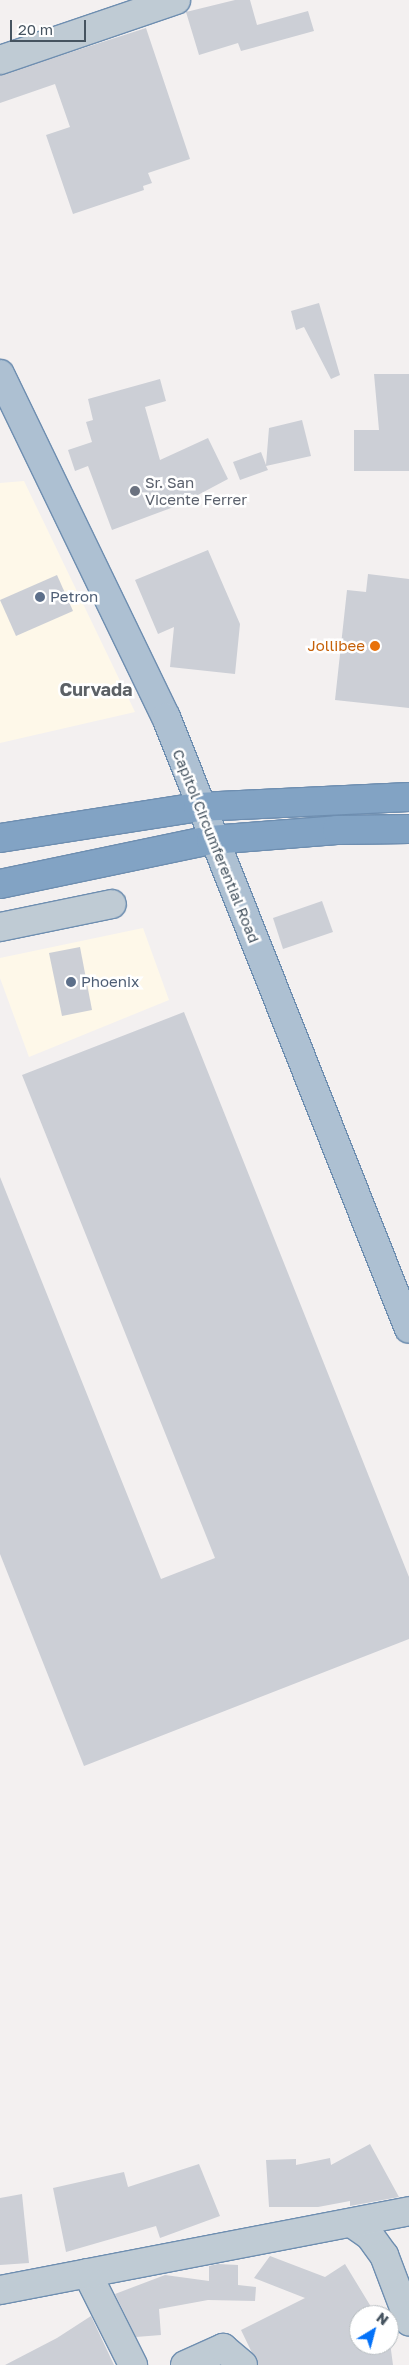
<!DOCTYPE html>
<style>
body{margin:0}
#map{position:relative;width:409px;height:2365px;overflow:hidden;background:#f3f0f0;font-family:"Golos Text",sans-serif}
div>[style]{position:absolute}
.commercial>*{inset:0;background:#fef8e9}
.building>*{inset:0;background:#cccfd6}
.roads{filter:drop-shadow(1px 0 #6e8eb0) drop-shadow(-1px 0 #6e8eb0) drop-shadow(0 1px #6e8eb0) drop-shadow(0 -1px #6e8eb0)}
.minor>*{height:28px;margin:-14px;padding:0 14px;transform-origin:14px;border-radius:14px;background:#bfcbd4}
.major>*{height:28px;margin:-14px;padding:0 14px;transform-origin:14px;border-radius:14px;background:#adc0d2}
.highway>*{height:28px;margin:-14px;padding:0 14px;transform-origin:14px;border-radius:14px;background:#82a3c4}
.dots>*{width:14px;height:14px;translate:-50% -50%;box-sizing:border-box;border:2px solid #fff;border-radius:50%}
span{translate:-50% -50%;white-space:nowrap;text-align:center;line-height:1.15;-webkit-text-stroke:5px #fff;paint-order:stroke}
.worship-label{font-size:15px;color:#5b616d}
.left{translate:0 -50%;text-align:left}
.service-label{font-size:15px;color:#4e5e75}
.food-label{font-size:15px;color:#c56008}
.right{translate:-100% -50%;text-align:right}
.street-label{font-size:15px;color:#465460}
.quarter-label{font-size:18px;color:#5c6166;font-weight:700}
.north{position:absolute;left:349px;top:2305px;width:50px;height:50px;box-sizing:border-box;background:#fff;border:1px solid #b5bbbf;border-radius:50%;rotate:37deg;font-size:14px;font-weight:700;line-height:20px;text-align:center;color:#465460}
.north::after{content:'';display:block;margin:auto;width:18px;height:22px;background:#0472f9;clip-path:polygon(50% 0,100% 100%,50% 72%,0 100%)}
.scale{position:absolute;left:10px;top:20px;width:76px;height:22px;box-sizing:border-box;border:2px solid #465460;border-top:0;padding-left:6px;font-size:15px;line-height:18px;white-space:nowrap;color:#465460;-webkit-text-stroke:4px #fff;paint-order:stroke}
</style>
<div id="map">
<div class="commercial">
<i style="clip-path:polygon(24px 481px,135px 712px,0 743px,0 483px)"></i>
<i style="clip-path:polygon(143px 928px,169px 1000px,29px 1057px,0 978px,0 958px)"></i>
</div>
<div class="building">
<i style="clip-path:polygon(235px 0,250px 0,257px 25px,308px 11px,314px 31px,241px 51px,238px 43px,199px 55px,186px 12px)"></i>
<i style="clip-path:polygon(146px 28px,190px 159px,148px 173px,152px 183px,143px 186px,144px 190px,73px 214px,46px 135px,70px 127px,55px 84px,0 103px,0 75px)"></i>
<i style="clip-path:polygon(319px 303px,340px 375px,331px 379px,304px 327px,296px 330px,291px 311px)"></i>
<i style="clip-path:polygon(374px 374px,409px 374px,409px 471px,354px 471px,354px 430px,379px 430px)"></i>
<i style="clip-path:polygon(160px 379px,166px 401px,145px 407px,160px 460px,208px 438px,228px 479px,179px 505px,112px 530px,88px 466px,75px 471px,68px 450px,92px 442px,86px 422px,93px 420px,88px 399px)"></i>
<i style="clip-path:polygon(302px 420px,311px 456px,266px 466px,268px 470px,240px 480px,233px 462px,261px 452px,266px 465px,269px 428px)"></i>
<i style="clip-path:polygon(208px 550px,240px 624px,235px 674px,170px 667px,174px 627px,158px 634px,135px 580px)"></i>
<i style="clip-path:polygon(368px 574px,409px 579px,409px 708px,335px 700px,347px 590px,366px 592px)"></i>
<i style="clip-path:polygon(57px 575px,73px 611px,16px 636px,0 600px)"></i>
<i style="clip-path:polygon(322px 901px,333px 932px,283px 949px,273px 918px)"></i>
<i style="clip-path:polygon(80px 947px,92px 1010px,62px 1016px,49px 953px)"></i>
<i style="clip-path:polygon(184px 1012px,409px 1577px,409px 1639px,84px 1766px,0 1554px,0 1177px,161px 1579px,215px 1558px,22px 1075px)"></i>
<i style="clip-path:polygon(370px 2144px,399px 2197px,350px 2206px,350px 2201px,318px 2207px,269px 2207px,266px 2160px,296px 2159px,296px 2165px,330px 2158px,331px 2165px)"></i>
<i style="clip-path:polygon(199px 2164px,220px 2216px,160px 2238px,156px 2226px,66px 2252px,53px 2188px,124px 2172px,128px 2187px)"></i>
<i style="clip-path:polygon(22px 2194px,29px 2263px,0 2265px,0 2198px)"></i>
<i style="clip-path:polygon(270px 2256px,325px 2277px,345px 2264px,376px 2315px,359px 2315px,359px 2345px,389px 2345px,389px 2335px,393px 2365px,258px 2365px,241px 2330px,305px 2298px,254px 2278px)"></i>
<i style="clip-path:polygon(218px 2264px,238px 2265px,238px 2285px,256px 2287px,255px 2301px,208px 2300px,159px 2309px,161px 2335px,136px 2337px,115px 2294px,165px 2275px,209px 2281px,209px 2266px)"></i>
<i style="clip-path:polygon(91px 2316px,114px 2365px,5px 2365px,57px 2338px)"></i>
</div>
<div class="roads">
<div class="minor">
<i style="left:0;top:60px;width:186px;rotate:-18.8deg"></i>
<i style="left:0;top:927px;width:114px;rotate:-11.6deg"></i>
<i style="left:353px;top:2224px;width:21px;rotate:35deg"></i>
<i style="left:370px;top:2236px;width:24px;rotate:54deg"></i>
<i style="left:384px;top:2255px;width:71px;rotate:69.3deg"></i>
<i style="left:87px;top:2273px;width:103px;rotate:63.4deg"></i>
<i style="left:0;top:2290px;width:417px;rotate:-10.9deg"></i>
<i style="left:185px;top:2365px;width:42px;rotate:-24.1deg"></i>
<i style="left:223px;top:2348px;width:26px;rotate:40deg"></i>
</div>
<div class="major">
<i style="left:0;top:374px;width:381px;rotate:64.2deg"></i>
<i style="left:166px;top:717px;width:658px;rotate:68.34deg"></i>
</div>
<div class="highway">
<i style="left:0;top:838px;width:200px;rotate:-8.9deg"></i>
<i style="left:198px;top:807px;width:211px;rotate:-2.7deg"></i>
<i style="left:0;top:884px;width:216px;rotate:-11.8deg"></i>
<i style="left:211px;top:840px;width:126px;rotate:-4.5deg"></i>
<i style="left:337px;top:830px;width:72px;rotate:-0.8deg"></i>
</div>
</div>
<div class="dots">
<i style="left:135px;top:491px;background:#6b7280"></i>
<i style="left:40px;top:597px;background:#5c6f8a"></i>
<i style="left:375px;top:646px;background:#e8710a"></i>
<i style="left:71px;top:982px;background:#5c6f8a"></i>
</div>
<div class="worship-label">
<span class="left" style="left:145px;top:491px">Sr. San<br>Vicente Ferrer</span>
</div>
<div class="service-label">
<span class="left" style="left:50px;top:597px">Petron</span>
<span class="left" style="left:81px;top:982px">Phoenix</span>
</div>
<div class="food-label">
<span class="right" style="left:365px;top:646px">Jollibee</span>
</div>
<div class="street-label">
<span style="left:216px;top:846px;rotate:68deg">Capitol Circumferential Road</span>
</div>
<div class="quarter-label">
<span style="left:96px;top:689px">Curvada</span>
</div>
<div class="north">N</div>
<div class="scale">20 m</div>
</div>
